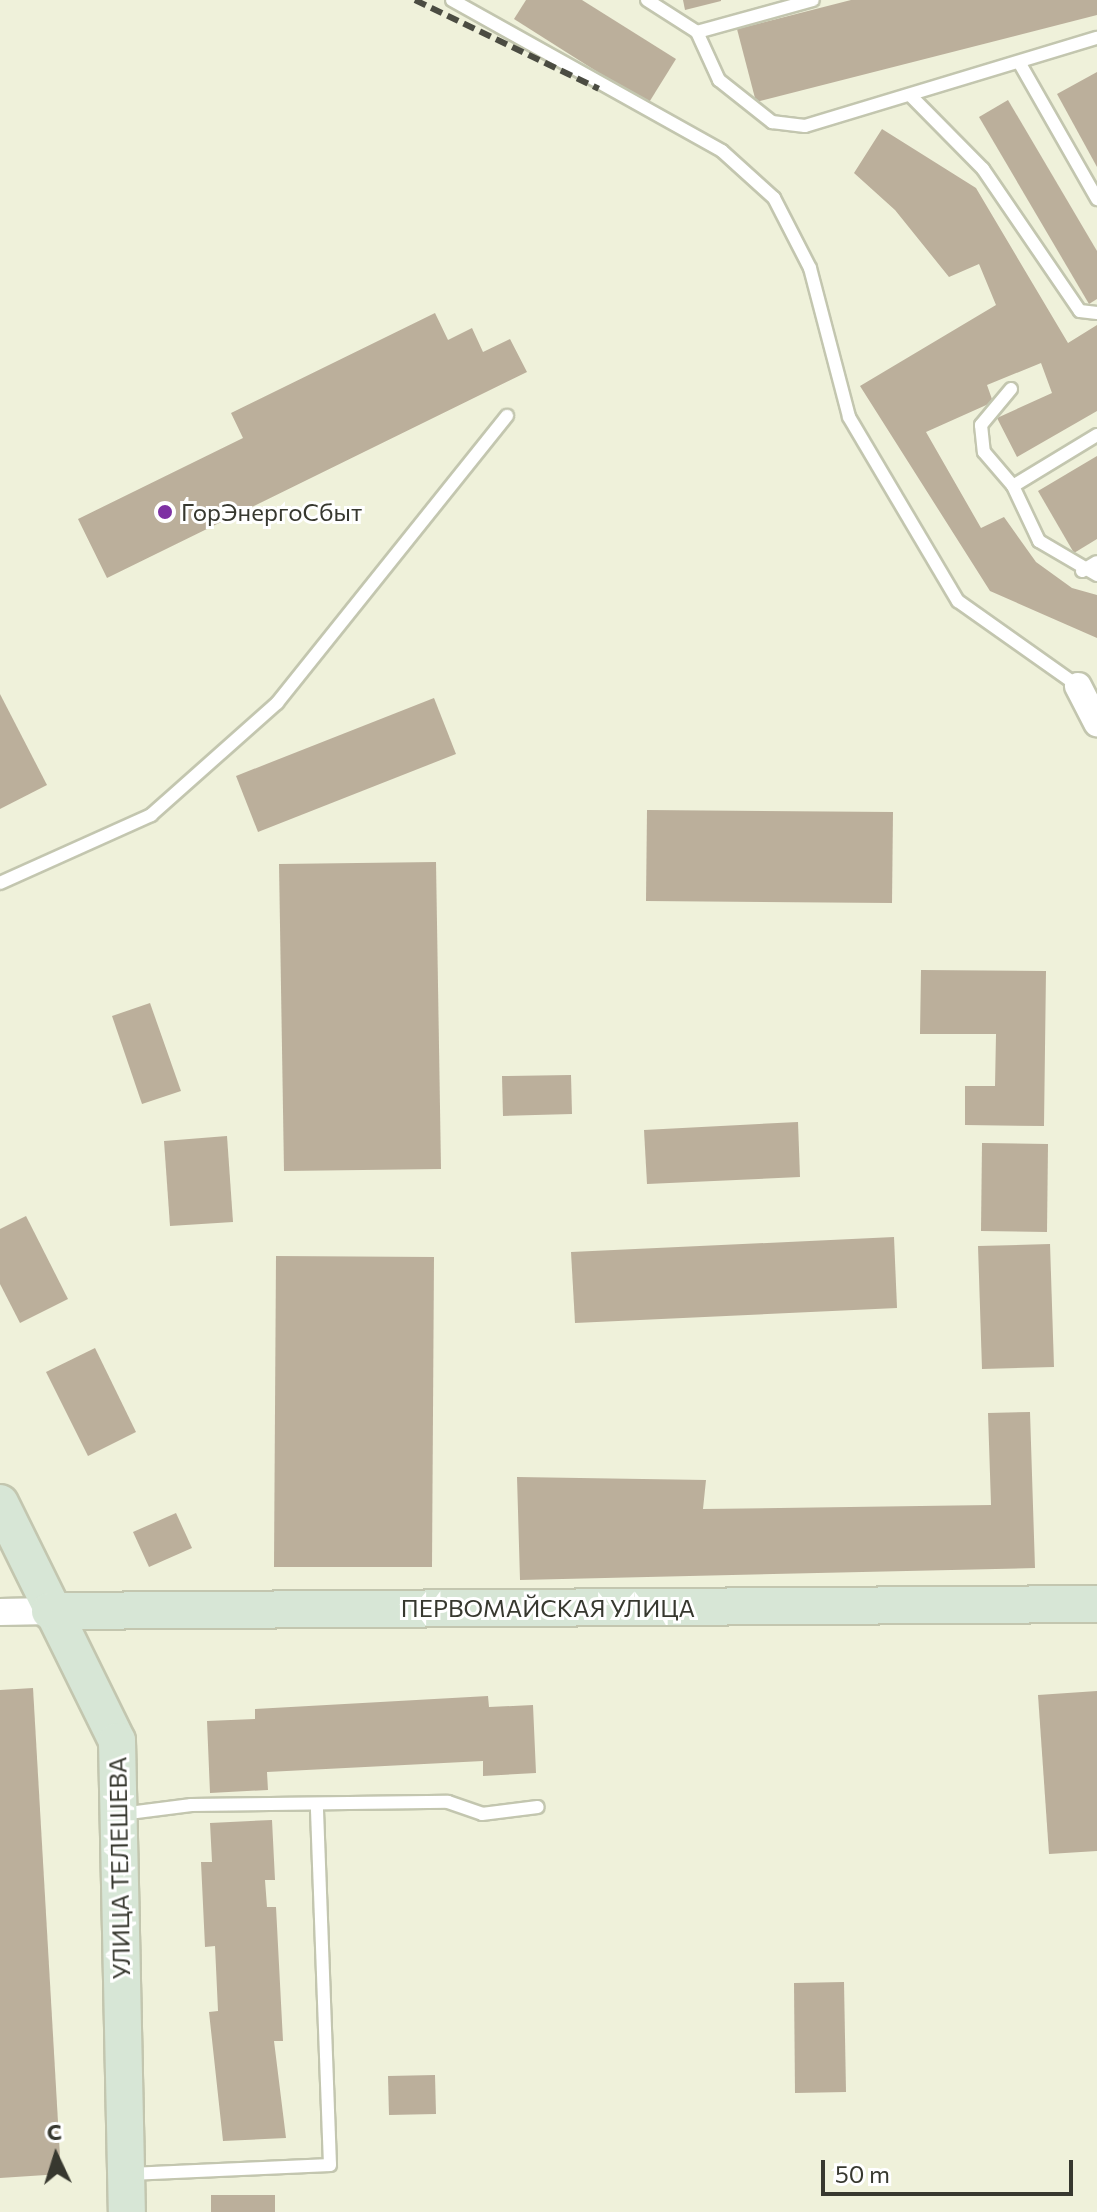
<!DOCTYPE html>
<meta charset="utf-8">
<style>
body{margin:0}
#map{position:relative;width:1097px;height:2212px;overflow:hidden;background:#eff1da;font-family:Commissioner,sans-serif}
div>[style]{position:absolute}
.building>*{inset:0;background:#bbaf9b}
.roads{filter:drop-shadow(2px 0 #c3c6af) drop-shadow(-2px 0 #c3c6af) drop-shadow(0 2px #c3c6af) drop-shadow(0 -2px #c3c6af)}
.lane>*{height:12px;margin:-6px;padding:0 6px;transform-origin:6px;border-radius:6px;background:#fff}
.street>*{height:26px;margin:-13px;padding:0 13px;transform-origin:13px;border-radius:13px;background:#fff}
.secondary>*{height:36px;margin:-18px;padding:0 18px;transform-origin:18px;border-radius:18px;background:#d7e6d6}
.rail>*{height:6px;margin-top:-3px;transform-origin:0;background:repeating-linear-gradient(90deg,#4b4c42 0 12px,transparent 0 18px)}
.dots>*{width:22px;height:22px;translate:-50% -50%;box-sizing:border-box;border:4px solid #fff;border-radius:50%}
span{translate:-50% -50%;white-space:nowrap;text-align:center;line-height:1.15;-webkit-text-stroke:6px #fff;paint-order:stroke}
.poi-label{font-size:24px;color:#37382f}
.left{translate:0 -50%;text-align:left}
.street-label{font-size:24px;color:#37382f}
.north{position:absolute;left:16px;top:2116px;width:80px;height:80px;-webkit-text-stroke:6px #fff;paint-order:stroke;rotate:356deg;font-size:22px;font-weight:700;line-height:32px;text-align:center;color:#37382f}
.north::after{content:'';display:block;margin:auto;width:28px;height:36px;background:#37382f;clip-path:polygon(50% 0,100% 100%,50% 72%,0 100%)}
.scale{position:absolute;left:821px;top:2160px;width:252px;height:36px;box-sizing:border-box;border:4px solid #37382f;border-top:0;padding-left:10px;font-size:24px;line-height:28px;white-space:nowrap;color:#37382f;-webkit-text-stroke:6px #fff;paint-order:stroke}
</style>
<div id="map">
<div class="building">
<i style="clip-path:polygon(526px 0,582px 0,676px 59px,648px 104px,514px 19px)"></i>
<i style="clip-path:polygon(683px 0,721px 0,721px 1px,685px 10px)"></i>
<i style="clip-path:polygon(851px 0,1097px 0,1097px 15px,756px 102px,737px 29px)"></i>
<i style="clip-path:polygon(1097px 72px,1097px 167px,1057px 94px)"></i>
<i style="clip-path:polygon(1008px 100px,1097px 251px,1097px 299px,1089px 304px,979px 117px)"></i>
<i style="clip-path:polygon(882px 129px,976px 188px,1068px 343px,1097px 325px,1097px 411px,1017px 457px,997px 418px,1052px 393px,1041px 363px,987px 385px,993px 402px,926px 432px,981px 528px,1004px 517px,1036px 562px,1072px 588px,1097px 595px,1097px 638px,990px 591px,860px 386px,996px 305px,979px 264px,949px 277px,895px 210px,854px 173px)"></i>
<i style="clip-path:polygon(435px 313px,448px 340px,472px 328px,483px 352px,510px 339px,527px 372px,107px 578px,78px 519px,243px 438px,231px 413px)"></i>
<i style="clip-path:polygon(1097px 456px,1097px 539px,1074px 553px,1038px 491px)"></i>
<i style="clip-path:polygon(0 694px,47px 785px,0 809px)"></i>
<i style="clip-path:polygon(434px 698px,456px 754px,258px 832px,236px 776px)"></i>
<i style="clip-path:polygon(647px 810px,893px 812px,892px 903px,646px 901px)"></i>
<i style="clip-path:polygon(436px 862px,441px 1169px,284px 1171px,279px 864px)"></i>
<i style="clip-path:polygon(921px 970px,1046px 971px,1044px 1126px,965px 1125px,965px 1086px,995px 1086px,996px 1034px,920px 1034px)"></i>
<i style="clip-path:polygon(150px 1003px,181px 1091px,142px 1104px,112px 1016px)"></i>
<i style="clip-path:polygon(571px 1075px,572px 1114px,503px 1116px,502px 1076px)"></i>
<i style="clip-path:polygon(798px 1122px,800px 1177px,647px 1184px,644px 1130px)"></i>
<i style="clip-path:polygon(227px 1136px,233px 1222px,170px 1226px,164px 1141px)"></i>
<i style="clip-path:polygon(982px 1143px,1048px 1144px,1047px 1232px,981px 1231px)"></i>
<i style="clip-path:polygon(26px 1216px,68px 1299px,20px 1323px,0 1284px,0 1229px)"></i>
<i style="clip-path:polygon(894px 1237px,897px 1308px,575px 1323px,571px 1252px)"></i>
<i style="clip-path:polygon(1050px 1244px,1054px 1367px,982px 1369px,978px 1246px)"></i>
<i style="clip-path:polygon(276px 1256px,434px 1257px,432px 1567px,274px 1567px)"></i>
<i style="clip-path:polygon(95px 1348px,136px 1432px,88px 1456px,46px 1372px)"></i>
<i style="clip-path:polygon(1030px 1412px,1035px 1568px,520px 1580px,517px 1477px,706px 1480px,703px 1509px,991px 1505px,988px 1413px)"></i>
<i style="clip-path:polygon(176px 1513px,192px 1548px,149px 1567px,133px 1532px)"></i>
<i style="clip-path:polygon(33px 1688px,61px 2174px,0 2178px,0 1690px)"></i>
<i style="clip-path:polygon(1097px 1691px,1097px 1851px,1049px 1854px,1038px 1695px)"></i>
<i style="clip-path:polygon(488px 1696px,489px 1707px,533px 1705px,536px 1773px,483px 1776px,483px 1761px,267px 1772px,268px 1790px,210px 1793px,207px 1721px,255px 1719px,255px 1709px)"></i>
<i style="clip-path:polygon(272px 1820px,275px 1880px,265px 1880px,267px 1907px,276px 1907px,283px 2041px,274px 2041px,286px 2138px,223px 2141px,209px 2012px,218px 2011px,215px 1946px,205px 1947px,201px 1862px,212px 1862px,210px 1823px)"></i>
<i style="clip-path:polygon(844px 1982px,846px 2092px,795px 2093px,794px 1983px)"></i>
<i style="clip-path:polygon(435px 2075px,436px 2114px,389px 2115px,388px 2076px)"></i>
<i style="clip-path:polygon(211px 2195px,275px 2195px,275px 2212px,211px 2212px)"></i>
</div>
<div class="roads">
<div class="lane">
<i style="left:452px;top:0;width:309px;rotate:29.2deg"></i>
<i style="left:722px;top:151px;width:70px;rotate:42.1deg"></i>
<i style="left:774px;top:198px;width:79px;rotate:62.8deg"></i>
<i style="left:810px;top:268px;width:154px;rotate:75.3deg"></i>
<i style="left:849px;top:417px;width:214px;rotate:59.4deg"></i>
<i style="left:958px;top:601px;width:147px;rotate:35.3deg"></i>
<i style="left:647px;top:0;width:59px;rotate:32.6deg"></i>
<i style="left:697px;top:32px;width:53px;rotate:65.4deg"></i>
<i style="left:719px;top:80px;width:68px;rotate:38.4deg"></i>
<i style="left:772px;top:122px;width:33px;rotate:7deg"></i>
<i style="left:805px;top:126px;width:305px;rotate:-16.8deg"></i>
<i style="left:697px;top:32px;width:120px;rotate:-15.4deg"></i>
<i style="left:1019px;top:62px;width:158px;rotate:60.3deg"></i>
<i style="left:910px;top:95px;width:104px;rotate:45.4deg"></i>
<i style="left:983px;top:169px;width:172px;rotate:55.7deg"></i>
<i style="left:1080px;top:311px;width:17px;rotate:7deg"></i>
<i style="left:1011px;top:389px;width:47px;rotate:129.8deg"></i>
<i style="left:981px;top:425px;width:27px;rotate:84deg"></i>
<i style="left:984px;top:452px;width:45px;rotate:49.5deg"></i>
<i style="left:1013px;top:486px;width:61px;rotate:64.7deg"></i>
<i style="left:1039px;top:541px;width:67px;rotate:30.4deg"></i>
<i style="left:1013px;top:486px;width:98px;rotate:-31.3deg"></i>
<i style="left:1082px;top:571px;width:17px;rotate:-31deg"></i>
<i style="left:0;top:883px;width:166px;rotate:-24.2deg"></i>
<i style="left:151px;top:815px;width:169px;rotate:-41.6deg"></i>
<i style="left:277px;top:703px;width:368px;rotate:-51.3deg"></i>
<i style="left:121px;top:1814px;width:71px;rotate:-7.3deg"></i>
<i style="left:191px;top:1805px;width:257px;rotate:-0.7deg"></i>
<i style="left:448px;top:1802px;width:36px;rotate:19deg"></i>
<i style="left:482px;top:1814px;width:56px;rotate:-7.1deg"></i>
<i style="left:130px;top:2174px;width:200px;rotate:-2.6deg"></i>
<i style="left:330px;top:2165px;width:361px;rotate:-92.1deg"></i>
</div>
<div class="street">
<i style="left:1078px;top:686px;width:42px;rotate:62.8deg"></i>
<i style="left:0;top:1612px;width:50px;rotate:-1.1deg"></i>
</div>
<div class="secondary">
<i style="left:0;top:1503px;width:265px;rotate:63.8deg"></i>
<i style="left:117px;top:1741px;width:471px;rotate:88.8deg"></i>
<i style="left:50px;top:1611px;width:1047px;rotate:-0.38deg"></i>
</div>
</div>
<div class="rail">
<i style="left:415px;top:0;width:204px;rotate:25.8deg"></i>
</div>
<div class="dots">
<i style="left:165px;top:512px;background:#7e31a3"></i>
</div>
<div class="poi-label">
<span class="left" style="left:181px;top:512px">ГорЭнергоСбыт</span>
</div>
<div class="street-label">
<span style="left:548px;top:1608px">ПЕРВОМАЙСКАЯ УЛИЦА</span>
<span style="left:119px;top:1868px;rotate:-91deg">УЛИЦА ТЕЛЕШЕВА</span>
</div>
<div class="north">С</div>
<div class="scale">50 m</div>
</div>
